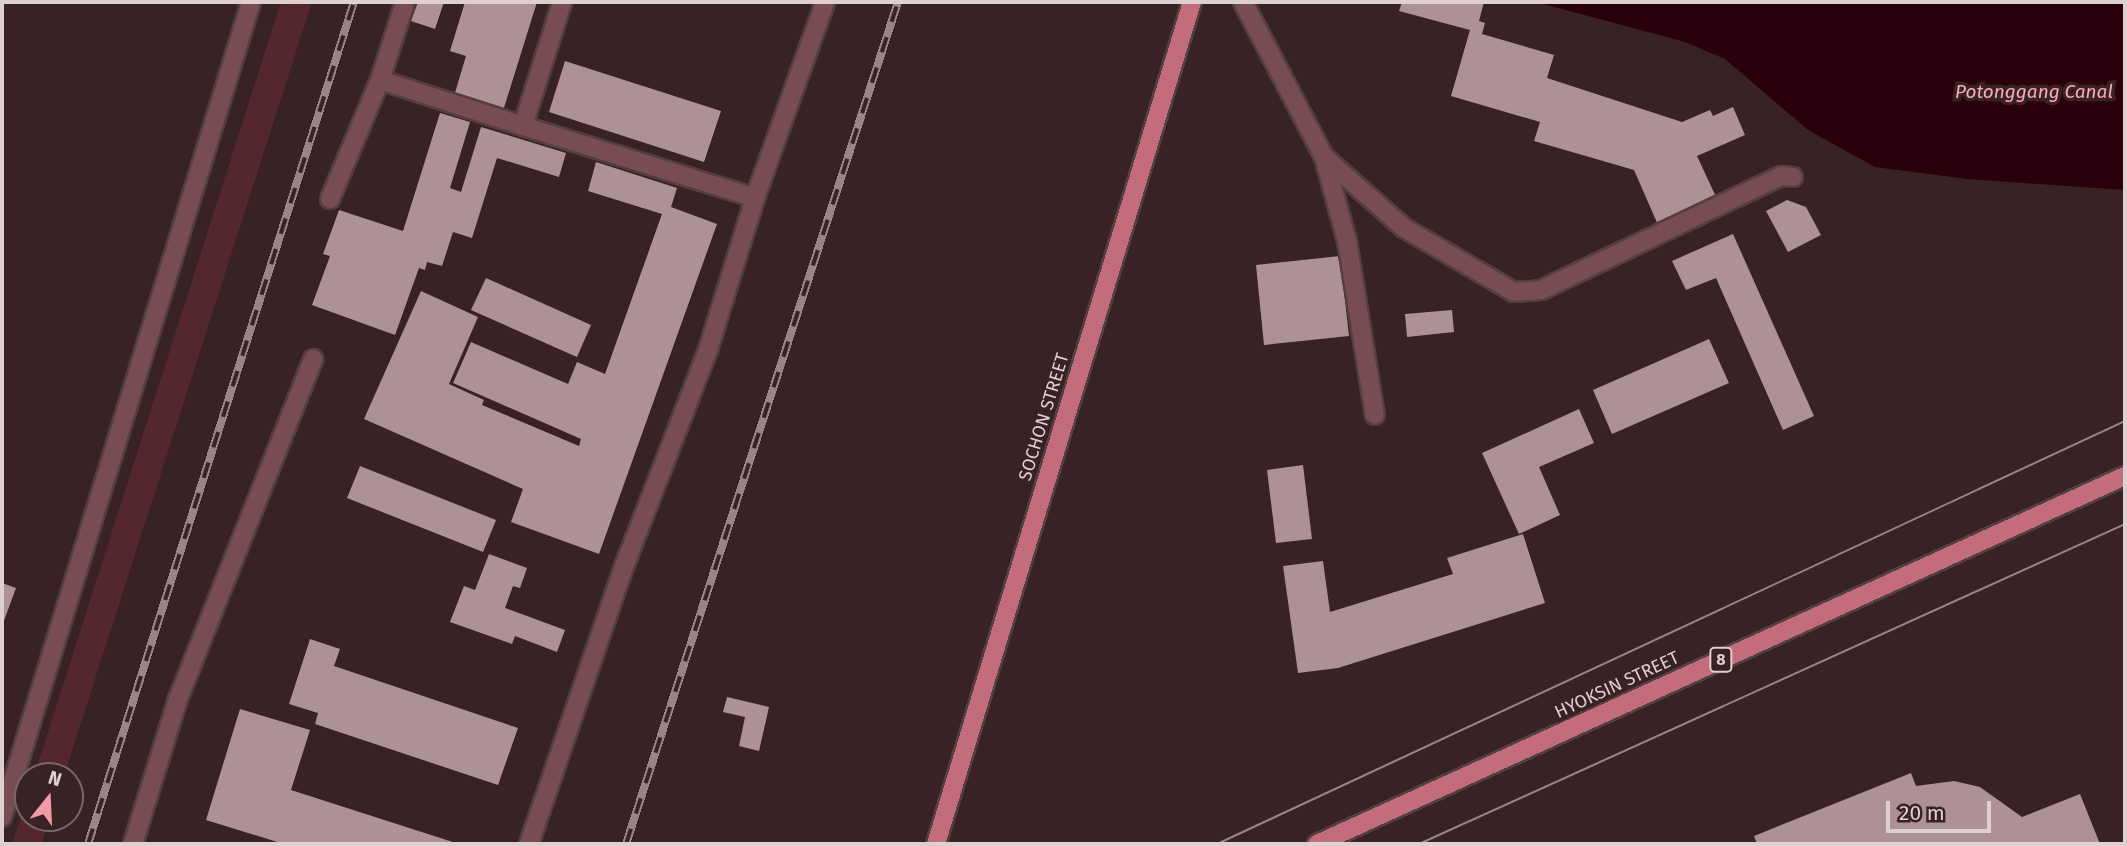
<!DOCTYPE html>
<style>
body{margin:0}
#map{position:relative;width:2127px;height:846px;overflow:hidden;background:#382226;font-family:"Fira Sans",sans-serif}
div>[style]{position:absolute}
.green>*{inset:0;background:#54272f}
.water>*{inset:0;background:#29000b}
.building>*{inset:0;background:#ae9195}
.roads{filter:drop-shadow(2px 0 #533e41) drop-shadow(-2px 0 #533e41) drop-shadow(0 2px #533e41) drop-shadow(0 -2px #533e41)}
.service>*{height:18px;margin:-9px;padding:0 9px;transform-origin:9px;border-radius:9px;background:#774c53}
.primary>*{height:18px;margin:-9px;padding:0 9px;transform-origin:9px;border-radius:9px;background:#c36c7c}
.tram>*{height:2px;margin:-1px;padding:0 1px;transform-origin:1px;border-radius:1px;background:#978588}
.rail>*{height:8px;margin-top:-4px;transform-origin:0;background:repeating-linear-gradient(90deg,#382226 0 16px,#978588 0 32px);box-sizing:border-box;border-block:2px solid #978588}
span{translate:-50% -50%;white-space:nowrap;text-align:center;line-height:1.15;-webkit-text-stroke:7px #382226;paint-order:stroke}
.shield-label span{padding:2px 5px;background:#382226;border:2px solid;border-radius:5px;-webkit-text-stroke-width:0}
.shield-label{font-size:16px;color:#decfd1;font-weight:700}
.street-label{font-size:18px;color:#decfd1}
.water-label{font-size:19px;color:#ffaab8;font-style:italic}
.frame{position:absolute;inset:0;border:4px solid #decfd1;pointer-events:none}
.north{position:absolute;left:14px;top:762px;width:70px;height:70px;box-sizing:border-box;background:#382226;border:2px solid #7a676a;border-radius:50%;rotate:18deg;font-size:19px;font-weight:700;line-height:28px;text-align:center;color:#decfd1}
.north::after{content:'';display:block;margin:auto;width:24px;height:32px;background:#f39aa9;clip-path:polygon(50% 0,100% 100%,50% 72%,0 100%)}
.scale{position:absolute;left:1886px;top:801px;width:105px;height:32px;box-sizing:border-box;border:4px solid #decfd1;border-top:0;padding-left:9px;font-size:21px;line-height:24px;white-space:nowrap;color:#decfd1;-webkit-text-stroke:5px #382226;paint-order:stroke}
</style>
<div id="map">
<div class="green">
<i style="clip-path:polygon(281px 2px,312px 2px,64px 776px,34px 776px)"></i>
<i style="clip-path:polygon(28px 795px,28px 818px,50px 818px,41px 844px,12px 844px)"></i>
</div>
<div class="water">
<i style="clip-path:polygon(1536px 2px,2125px 2px,2125px 190px,1967px 179px,1875px 167px,1808px 130px,1725px 59px,1685px 42px)"></i>
</div>
<div class="building">
<i style="clip-path:polygon(418px 2px,444px 2px,435px 29px,411px 21px)"></i>
<i style="clip-path:polygon(465px 2px,537px 2px,503px 111px,454px 96px,466px 56px,450px 51px)"></i>
<i style="clip-path:polygon(1402px 2px,1484px 2px,1479px 21px,1485px 23px,1482px 34px,1554px 55px,1547px 78px,1682px 122px,1710px 110px,1713px 116px,1733px 107px,1745px 135px,1697px 156px,1717px 199px,1658px 225px,1634px 170px,1534px 141px,1540px 122px,1451px 96px,1470px 30px,1399px 11px)"></i>
<i style="clip-path:polygon(565px 61px,721px 111px,704px 162px,549px 112px)"></i>
<i style="clip-path:polygon(440px 113px,470px 122px,450px 188px,461px 192px,481px 127px,566px 153px,559px 177px,497px 158px,472px 238px,453px 232px,442px 266px,427px 262px,425px 270px,419px 268px,395px 335px,312px 305px,330px 256px,323px 254px,339px 210px,403px 231px)"></i>
<i style="clip-path:polygon(596px 162px,677px 188px,671px 207px,717px 224px,599px 554px,511px 522px,523px 489px,364px 419px,421px 291px,478px 317px,449px 384px,484px 400px,482px 405px,579px 446px,581px 439px,453px 383px,471px 342px,568px 384px,577px 362px,605px 374px,662px 214px,588px 191px)"></i>
<i style="clip-path:polygon(1787px 200px,1806px 207px,1821px 235px,1788px 252px,1766px 211px)"></i>
<i style="clip-path:polygon(1733px 234px,1814px 416px,1783px 430px,1716px 278px,1686px 290px,1672px 261px)"></i>
<i style="clip-path:polygon(1340px 256px,1349px 336px,1264px 345px,1256px 265px)"></i>
<i style="clip-path:polygon(486px 278px,591px 325px,577px 357px,471px 310px)"></i>
<i style="clip-path:polygon(1452px 310px,1454px 332px,1407px 337px,1405px 314px)"></i>
<i style="clip-path:polygon(1709px 339px,1729px 383px,1612px 434px,1593px 390px)"></i>
<i style="clip-path:polygon(1579px 409px,1594px 443px,1539px 467px,1560px 515px,1519px 534px,1482px 453px)"></i>
<i style="clip-path:polygon(1303px 465px,1312px 539px,1276px 543px,1267px 470px)"></i>
<i style="clip-path:polygon(360px 466px,496px 520px,483px 552px,347px 498px)"></i>
<i style="clip-path:polygon(1523px 534px,1545px 603px,1338px 668px,1298px 673px,1283px 566px,1323px 561px,1330px 612px,1453px 574px,1447px 558px)"></i>
<i style="clip-path:polygon(489px 554px,527px 568px,520px 588px,513px 586px,505px 608px,565px 630px,557px 652px,515px 636px,512px 644px,450px 622px,464px 586px,475px 590px)"></i>
<i style="clip-path:polygon(2px 583px,16px 588px,2px 626px)"></i>
<i style="clip-path:polygon(310px 639px,340px 649px,334px 666px,518px 728px,498px 785px,315px 724px,318px 713px,289px 704px)"></i>
<i style="clip-path:polygon(727px 697px,769px 707px,759px 751px,739px 746px,745px 717px,723px 712px)"></i>
<i style="clip-path:polygon(240px 709px,310px 730px,291px 790px,459px 844px,284px 844px,206px 820px)"></i>
<i style="clip-path:polygon(1911px 773px,1916px 786px,1954px 781px,1980px 787px,2022px 817px,2080px 794px,2100px 844px,1757px 844px,1754px 836px)"></i>
</div>
<div class="roads">
<div class="service">
<i style="left:1243px;top:2px;width:175px;rotate:62.4deg"></i>
<i style="left:1324px;top:157px;width:107px;rotate:41.6deg"></i>
<i style="left:1404px;top:228px;width:127px;rotate:30.2deg"></i>
<i style="left:1514px;top:292px;width:27px;rotate:-4deg"></i>
<i style="left:1541px;top:290px;width:266px;rotate:-25.4deg"></i>
<i style="left:1781px;top:176px;width:12px;rotate:5deg"></i>
<i style="left:380px;top:80px;width:150px;rotate:17.8deg"></i>
<i style="left:523px;top:126px;width:130px;rotate:-72.5deg"></i>
<i style="left:523px;top:126px;width:243px;rotate:17.2deg"></i>
<i style="left:1324px;top:157px;width:87px;rotate:74.7deg"></i>
<i style="left:1347px;top:241px;width:176px;rotate:80.9deg"></i>
<i style="left:330px;top:199px;width:129px;rotate:-67.2deg"></i>
<i style="left:380px;top:80px;width:82px;rotate:-72.2deg"></i>
<i style="left:2px;top:817px;width:852px;rotate:-73.01deg"></i>
<i style="left:133px;top:844px;width:152px;rotate:-72.8deg"></i>
<i style="left:178px;top:699px;width:366px;rotate:-68.3deg"></i>
<i style="left:529px;top:844px;width:296px;rotate:-71.1deg"></i>
<i style="left:625px;top:564px;width:230px;rotate:-68.8deg"></i>
<i style="left:708px;top:350px;width:159px;rotate:-72.8deg"></i>
<i style="left:755px;top:198px;width:208px;rotate:-70.3deg"></i>
</div>
<div class="primary">
<i style="left:936px;top:844px;width:880px;rotate:-73.09deg"></i>
<i style="left:1317px;top:844px;width:888px;rotate:-24.49deg"></i>
</div>
</div>
<div class="tram">
<i style="left:1217px;top:844px;width:1002px;rotate:-24.98deg"></i>
<i style="left:1419px;top:844px;width:775px;rotate:-24.38deg"></i>
</div>
<div class="rail">
<i style="left:88px;top:844px;width:883px;rotate:-72.47deg"></i>
<i style="left:626px;top:844px;width:885px;rotate:-72.1deg"></i>
</div>
<div class="shield-label">
<span style="left:1721px;top:660px">8</span>
</div>
<div class="street-label">
<span style="left:1044px;top:417px;rotate:-73deg">SOCHON STREET</span>
<span style="left:1617px;top:685px;rotate:-25deg">HYOKSIN STREET</span>
</div>
<div class="water-label">
<span style="left:2034px;top:92px">Potonggang Canal</span>
</div>
<div class="frame"></div>
<div class="north">N</div>
<div class="scale">20 m</div>
</div>
